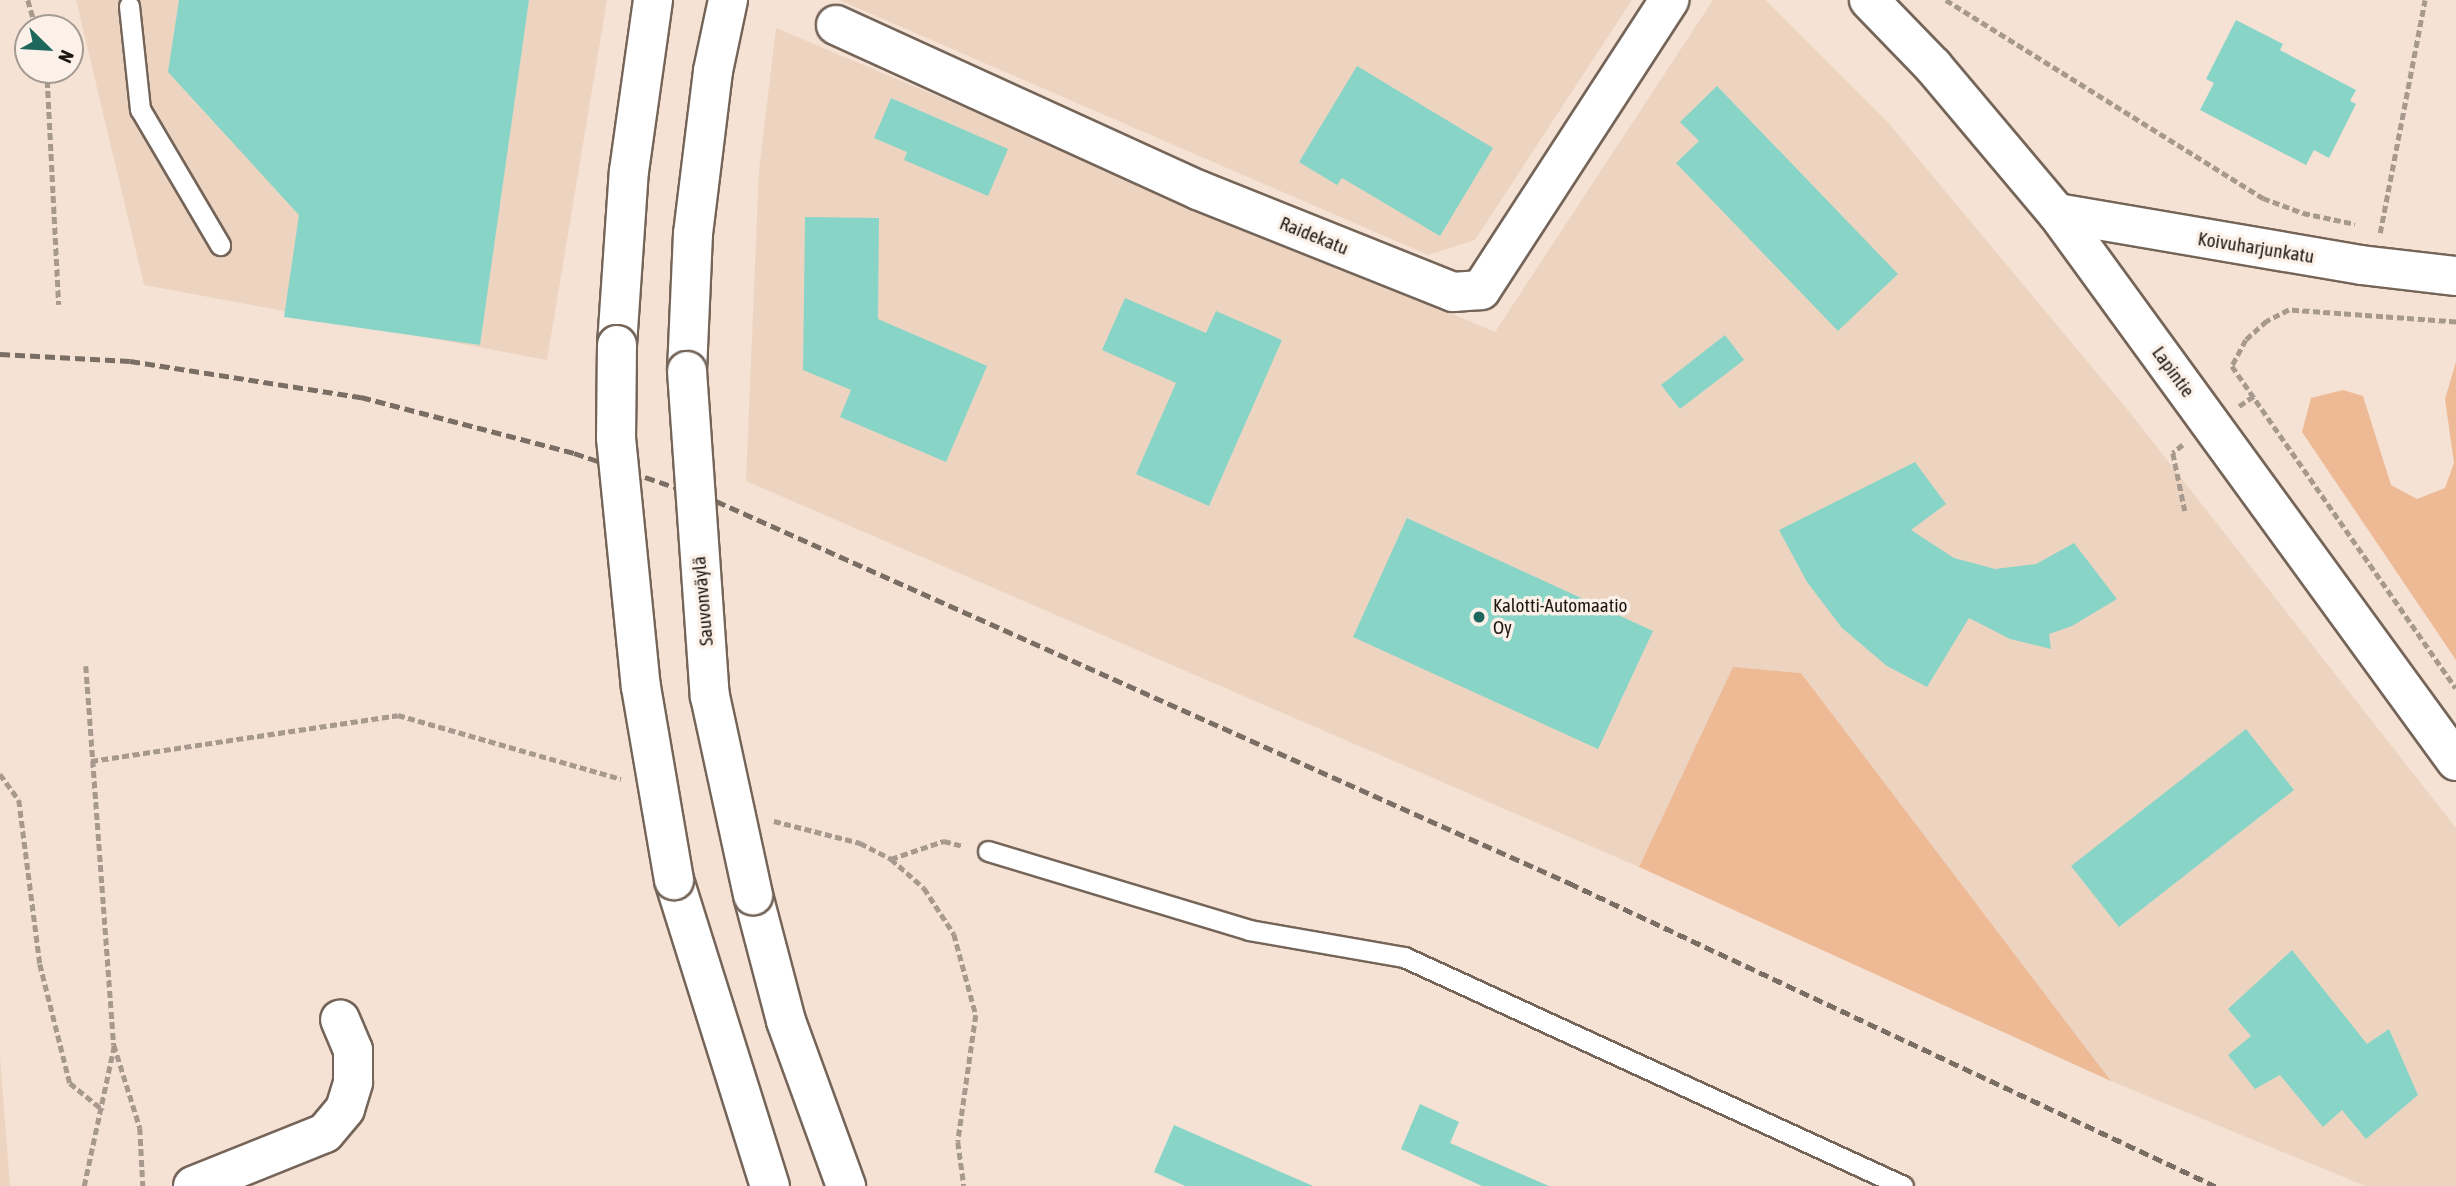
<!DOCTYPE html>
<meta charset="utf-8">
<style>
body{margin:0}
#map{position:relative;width:2456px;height:1186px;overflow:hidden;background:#f5e2d4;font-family:"Asap Condensed",sans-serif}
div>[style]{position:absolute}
.built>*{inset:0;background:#edd4c1}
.green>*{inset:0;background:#edba95}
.building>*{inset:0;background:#88d5c8}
.path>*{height:4.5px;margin-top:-2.25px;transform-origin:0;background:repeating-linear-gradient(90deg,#a7998e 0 7px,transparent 0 10.5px)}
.roads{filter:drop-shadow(2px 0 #756559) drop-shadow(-2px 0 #756559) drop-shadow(0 2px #756559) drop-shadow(0 -2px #756559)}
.lane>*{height:19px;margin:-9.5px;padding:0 9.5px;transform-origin:9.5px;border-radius:9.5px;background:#fff}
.street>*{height:38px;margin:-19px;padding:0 19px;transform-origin:19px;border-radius:19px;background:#fff}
.secondary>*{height:38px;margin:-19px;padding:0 19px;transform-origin:19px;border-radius:19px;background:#fff}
.rail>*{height:5px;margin-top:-2.5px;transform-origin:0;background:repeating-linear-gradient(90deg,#796d64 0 10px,transparent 0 15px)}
.bridges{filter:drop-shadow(2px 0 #756559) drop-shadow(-2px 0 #756559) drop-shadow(0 2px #756559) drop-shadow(0 -2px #756559)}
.secondary-bridge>*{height:38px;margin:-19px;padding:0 19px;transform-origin:19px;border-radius:19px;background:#fff}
.dots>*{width:19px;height:19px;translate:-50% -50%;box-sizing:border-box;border:4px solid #fcf1e8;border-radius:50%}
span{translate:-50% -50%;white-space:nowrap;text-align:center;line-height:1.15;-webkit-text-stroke:7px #fcf1e8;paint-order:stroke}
.street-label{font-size:19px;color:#1d1712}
.poi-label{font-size:19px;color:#1d1712}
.left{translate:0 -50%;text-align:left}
.north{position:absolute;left:14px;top:14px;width:70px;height:70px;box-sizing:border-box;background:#fcf1e8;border:2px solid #a39a92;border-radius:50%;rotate:114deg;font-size:19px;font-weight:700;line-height:28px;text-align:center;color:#1d1712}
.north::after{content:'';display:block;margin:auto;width:24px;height:32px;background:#1e675d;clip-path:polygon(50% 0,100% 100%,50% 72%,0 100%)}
</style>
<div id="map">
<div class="built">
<i style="clip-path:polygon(76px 0,607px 0,547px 360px,144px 285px)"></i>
<i style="clip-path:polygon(839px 0,1632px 0,1475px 240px,1428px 255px)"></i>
<i style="clip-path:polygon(1713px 0,1766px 0,1885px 119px,2127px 409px,2456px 828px,2456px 1186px,2365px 1186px,2111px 1081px,1801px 673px,1733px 668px,1639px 867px,746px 481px,759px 170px,776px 28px,1495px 332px)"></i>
<i style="clip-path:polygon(0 1056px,10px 1186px,0 1186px)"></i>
</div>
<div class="green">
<i style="clip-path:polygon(2456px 362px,2456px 660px,2302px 432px,2311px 398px,2343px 390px,2363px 396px,2391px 485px,2417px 499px,2445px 488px,2454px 463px,2445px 399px)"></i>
<i style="clip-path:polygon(1733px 667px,1801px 673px,2111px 1081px,1639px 867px)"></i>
</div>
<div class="building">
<i style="clip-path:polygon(179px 0,529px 0,480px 345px,284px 317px,299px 215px,168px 72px)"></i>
<i style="clip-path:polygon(2236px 20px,2283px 44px,2280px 50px,2356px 90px,2350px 101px,2356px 104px,2329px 158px,2314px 150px,2306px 165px,2200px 110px,2214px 83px,2206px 79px)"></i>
<i style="clip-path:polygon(1357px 66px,1493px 148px,1440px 236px,1342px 178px,1337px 185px,1299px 162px)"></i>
<i style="clip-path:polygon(1717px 86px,1898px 274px,1838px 331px,1676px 163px,1699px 141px,1680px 122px)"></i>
<i style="clip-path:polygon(891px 98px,1008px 149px,988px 196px,904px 160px,907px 152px,874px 138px)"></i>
<i style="clip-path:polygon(805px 217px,879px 218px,878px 319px,987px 366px,946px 462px,840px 417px,851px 390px,803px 370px)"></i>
<i style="clip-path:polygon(1125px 298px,1206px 333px,1216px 311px,1282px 340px,1209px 506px,1136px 474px,1176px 383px,1102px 350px)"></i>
<i style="clip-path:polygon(1725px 335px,1744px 360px,1680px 409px,1661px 385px)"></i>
<i style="clip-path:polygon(1915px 462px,1946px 504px,1911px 530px,1954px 558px,1995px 569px,2036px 564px,2074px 543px,2117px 599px,2072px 626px,2049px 634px,2051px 649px,2010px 639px,1969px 618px,1927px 687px,1887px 666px,1842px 628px,1807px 582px,1779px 530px)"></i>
<i style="clip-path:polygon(1407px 518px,1653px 631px,1598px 749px,1353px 637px)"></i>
<i style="clip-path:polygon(2246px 729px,2294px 790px,2119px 927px,2071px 866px)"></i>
<i style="clip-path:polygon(2292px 950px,2367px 1044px,2389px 1029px,2418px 1095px,2366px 1139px,2342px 1110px,2323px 1127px,2280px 1075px,2255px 1089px,2228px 1055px,2251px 1036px,2228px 1009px)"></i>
<i style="clip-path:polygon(1420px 1104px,1459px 1122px,1450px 1143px,1549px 1186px,1482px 1186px,1401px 1149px)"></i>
<i style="clip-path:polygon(1174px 1125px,1313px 1186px,1185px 1186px,1154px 1172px)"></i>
</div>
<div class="path">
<i style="left:28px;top:0;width:29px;rotate:74deg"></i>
<i style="left:1946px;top:0;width:374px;rotate:32deg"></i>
<i style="left:2263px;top:198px;width:43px;rotate:20.6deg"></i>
<i style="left:2303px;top:213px;width:53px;rotate:11.9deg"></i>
<i style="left:47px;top:70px;width:235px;rotate:87.1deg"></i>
<i style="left:2380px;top:233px;width:237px;rotate:-79.1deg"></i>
<i style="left:2456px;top:322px;width:167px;rotate:-175.9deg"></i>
<i style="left:2289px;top:310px;width:25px;rotate:153deg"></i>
<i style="left:2267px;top:321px;width:28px;rotate:138deg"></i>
<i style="left:2246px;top:340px;width:30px;rotate:118deg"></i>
<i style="left:2232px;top:366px;width:392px;rotate:55.2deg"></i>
<i style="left:2239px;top:406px;width:18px;rotate:-34deg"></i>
<i style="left:2183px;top:445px;width:13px;rotate:141deg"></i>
<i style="left:2173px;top:453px;width:59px;rotate:78.3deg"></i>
<i style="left:86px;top:666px;width:380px;rotate:85.8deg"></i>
<i style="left:114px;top:1045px;width:87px;rotate:72.6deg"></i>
<i style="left:140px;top:1128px;width:58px;rotate:87deg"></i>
<i style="left:91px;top:761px;width:310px;rotate:-8.5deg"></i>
<i style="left:398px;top:715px;width:232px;rotate:16deg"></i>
<i style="left:0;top:774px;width:32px;rotate:54deg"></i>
<i style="left:19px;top:800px;width:165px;rotate:82.7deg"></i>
<i style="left:40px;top:964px;width:123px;rotate:75.9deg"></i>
<i style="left:70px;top:1083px;width:43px;rotate:39.3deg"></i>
<i style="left:774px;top:821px;width:89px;rotate:14.3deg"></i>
<i style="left:860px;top:843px;width:35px;rotate:27deg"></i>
<i style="left:891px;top:859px;width:44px;rotate:41.3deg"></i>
<i style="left:924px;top:888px;width:55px;rotate:56.9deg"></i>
<i style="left:954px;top:934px;width:84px;rotate:74.8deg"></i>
<i style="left:976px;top:1015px;width:128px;rotate:98.1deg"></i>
<i style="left:958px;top:1142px;width:44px;rotate:82.2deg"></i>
<i style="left:891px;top:859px;width:56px;rotate:-18.8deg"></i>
<i style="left:944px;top:841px;width:20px;rotate:15deg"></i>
<i style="left:84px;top:1186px;width:143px;rotate:-77.9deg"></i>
</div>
<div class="roads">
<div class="lane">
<i style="left:129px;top:6px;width:104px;rotate:83.9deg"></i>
<i style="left:140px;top:109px;width:158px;rotate:59.5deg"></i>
<i style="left:988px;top:851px;width:273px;rotate:16.8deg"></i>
<i style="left:1249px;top:930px;width:157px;rotate:9.9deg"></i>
<i style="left:1404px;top:957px;width:549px;rotate:24.65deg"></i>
</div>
<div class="street">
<i style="left:836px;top:25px;width:398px;rotate:24.5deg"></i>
<i style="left:1198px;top:190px;width:275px;rotate:21.8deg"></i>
<i style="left:1453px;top:292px;width:28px;rotate:-4deg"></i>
<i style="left:1481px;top:290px;width:346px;rotate:-57deg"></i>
<i style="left:193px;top:1186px;width:142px;rotate:-21.9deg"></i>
<i style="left:325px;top:1133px;width:31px;rotate:-50deg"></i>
<i style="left:345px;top:1109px;width:28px;rotate:-73deg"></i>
<i style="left:353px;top:1082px;width:32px;rotate:-90deg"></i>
<i style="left:353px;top:1050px;width:33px;rotate:-113deg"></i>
</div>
<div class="secondary">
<i style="left:1869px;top:0;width:92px;rotate:45.9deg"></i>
<i style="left:1933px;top:66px;width:192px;rotate:49.9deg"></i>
<i style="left:2057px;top:213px;width:678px;rotate:53.94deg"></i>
<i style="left:2057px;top:213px;width:308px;rotate:9.7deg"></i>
<i style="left:2361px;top:265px;width:96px;rotate:6.6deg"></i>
<i style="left:617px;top:345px;width:174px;rotate:-86.1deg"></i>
<i style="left:629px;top:171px;width:173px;rotate:-82deg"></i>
<i style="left:687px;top:371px;width:137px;rotate:-87.5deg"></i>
<i style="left:693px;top:234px;width:164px;rotate:-83deg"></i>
<i style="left:713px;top:71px;width:73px;rotate:-78.1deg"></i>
<i style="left:674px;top:880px;width:321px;rotate:72.6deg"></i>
<i style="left:753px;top:895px;width:130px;rotate:75.3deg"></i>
<i style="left:786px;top:1021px;width:176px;rotate:70deg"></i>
</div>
</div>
<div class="rail">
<i style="left:0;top:354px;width:130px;rotate:3.1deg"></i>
<i style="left:130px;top:361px;width:234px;rotate:8.9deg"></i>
<i style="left:361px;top:397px;width:220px;rotate:14.7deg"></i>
<i style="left:574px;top:453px;width:150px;rotate:18.7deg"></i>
<i style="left:716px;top:501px;width:935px;rotate:24.12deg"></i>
<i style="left:1569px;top:883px;width:714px;rotate:25.13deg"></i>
</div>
<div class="bridges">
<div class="secondary-bridge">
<i style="left:617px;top:345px;width:93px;rotate:90.6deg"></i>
<i style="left:616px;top:438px;width:250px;rotate:84.3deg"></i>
<i style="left:641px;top:687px;width:196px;rotate:80.3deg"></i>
<i style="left:687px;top:371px;width:326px;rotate:86deg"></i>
<i style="left:710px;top:696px;width:204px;rotate:77.8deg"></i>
</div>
</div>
<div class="dots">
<i style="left:1479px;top:617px;background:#1e675d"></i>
</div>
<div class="street-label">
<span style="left:1314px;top:236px;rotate:22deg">Raidekatu</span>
<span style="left:2256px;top:248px;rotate:9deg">Koivuharjunkatu</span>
<span style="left:2173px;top:372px;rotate:54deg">Lapintie</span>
<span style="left:703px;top:601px;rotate:-95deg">Sauvonväylä</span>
</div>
<div class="poi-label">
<span class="left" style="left:1493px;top:617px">Kalotti-Automaatio<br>Oy</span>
</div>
<div class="north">N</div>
</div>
